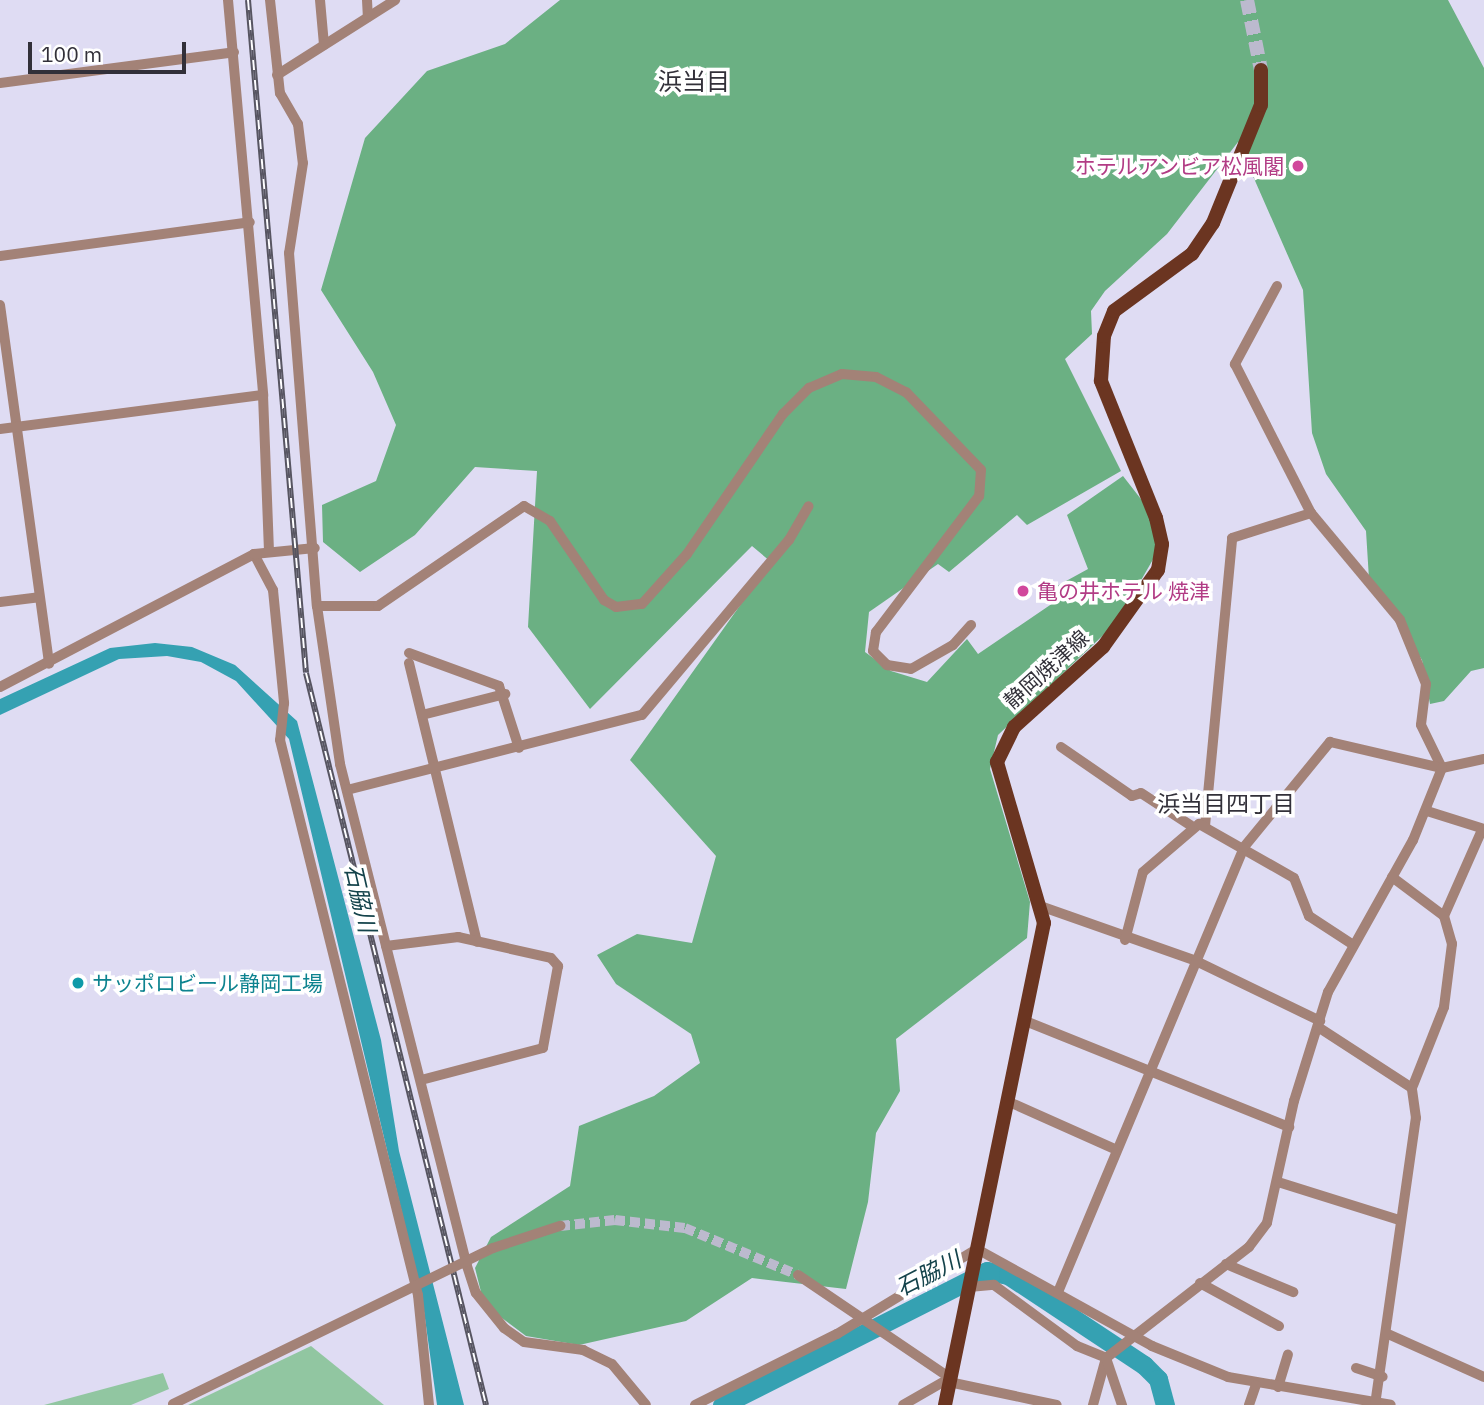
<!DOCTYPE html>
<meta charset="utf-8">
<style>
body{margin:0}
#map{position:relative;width:1484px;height:1405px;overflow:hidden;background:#dfdcf3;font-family:"IBM Plex Sans","Noto Sans JP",sans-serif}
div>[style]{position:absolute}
.green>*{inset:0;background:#91c6a1}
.forest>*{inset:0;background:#6bb083}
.water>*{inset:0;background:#35a1b2}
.river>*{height:19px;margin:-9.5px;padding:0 9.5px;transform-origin:9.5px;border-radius:9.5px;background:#35a1b2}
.minor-tunnel>*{height:10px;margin-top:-5px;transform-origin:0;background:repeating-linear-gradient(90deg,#bcbace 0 10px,transparent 0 15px)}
.major-tunnel>*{height:14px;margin-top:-7px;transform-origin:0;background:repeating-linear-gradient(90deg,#bcbace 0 14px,transparent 0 21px)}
.minor>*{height:10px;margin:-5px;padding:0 5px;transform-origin:5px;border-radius:5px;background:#a38277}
.major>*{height:14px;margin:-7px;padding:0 7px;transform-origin:7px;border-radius:7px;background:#6b3521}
.rail>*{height:6px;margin-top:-3px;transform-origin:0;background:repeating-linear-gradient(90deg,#fff 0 10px,#575561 0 20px);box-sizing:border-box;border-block:2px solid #575561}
.minor-bridge>*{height:10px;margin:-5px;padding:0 5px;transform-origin:5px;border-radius:5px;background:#a38277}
.dots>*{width:19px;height:19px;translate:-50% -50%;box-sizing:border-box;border:4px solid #fff;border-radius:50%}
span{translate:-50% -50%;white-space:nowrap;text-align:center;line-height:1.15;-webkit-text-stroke:7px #fff;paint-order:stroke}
.hotel-label{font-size:21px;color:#b23c85}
.right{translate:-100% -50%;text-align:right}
.left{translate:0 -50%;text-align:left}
.street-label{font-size:21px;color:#323039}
.culture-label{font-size:21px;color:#0d838f}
.neighbourhood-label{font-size:23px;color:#323039}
.water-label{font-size:23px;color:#14434b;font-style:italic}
.quarter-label{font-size:24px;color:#323039}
.scale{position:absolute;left:28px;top:42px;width:158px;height:32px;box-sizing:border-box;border:4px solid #323039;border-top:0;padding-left:9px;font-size:21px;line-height:24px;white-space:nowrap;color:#323039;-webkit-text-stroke:5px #fff;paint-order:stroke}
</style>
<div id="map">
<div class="green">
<i style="clip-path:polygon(311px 1346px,384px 1405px,188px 1405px)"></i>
<i style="clip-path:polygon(163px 1373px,169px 1389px,131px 1405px,44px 1405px)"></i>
</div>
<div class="forest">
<i style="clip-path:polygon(560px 0,1448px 0,1484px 68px,1484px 668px,1471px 671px,1444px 701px,1430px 704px,1422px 660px,1369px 579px,1366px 531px,1326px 474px,1312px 433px,1303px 290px,1238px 142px,1167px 234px,1105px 291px,1091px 311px,1092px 334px,1065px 359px,1121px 471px,1027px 525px,1017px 515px,949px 572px,938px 564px,869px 612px,865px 652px,891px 671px,927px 682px,967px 639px,978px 654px,1056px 601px,1057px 586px,1088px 569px,1067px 515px,1123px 476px,1151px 512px,1159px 549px,1117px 622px,998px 735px,990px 769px,1030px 902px,1027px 938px,896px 1039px,900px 1091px,876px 1133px,868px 1202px,846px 1289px,752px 1278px,686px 1321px,579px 1345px,526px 1336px,502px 1318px,483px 1300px,475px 1268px,491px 1237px,570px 1186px,579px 1126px,654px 1096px,700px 1063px,691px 1034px,616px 984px,597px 955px,637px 934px,692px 943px,716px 856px,630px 760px,771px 562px,752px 546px,590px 709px,528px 627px,537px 471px,475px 467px,415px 535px,360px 572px,323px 542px,322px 505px,376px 481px,396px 425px,373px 372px,321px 290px,365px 138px,427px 71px,505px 44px)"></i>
</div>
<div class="water">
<i style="clip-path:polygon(155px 643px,192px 647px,235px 665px,297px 721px,381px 1040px,399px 1151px,464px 1405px,437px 1405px,422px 1297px,289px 739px,236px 681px,201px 662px,167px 656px,119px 659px,0 715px,0 699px,110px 648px)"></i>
</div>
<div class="river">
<i style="left:722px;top:1405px;width:297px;rotate:-26.8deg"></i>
<i style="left:987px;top:1271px;width:21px;rotate:11deg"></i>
<i style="left:1008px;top:1275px;width:163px;rotate:33.5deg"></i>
<i style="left:1144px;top:1365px;width:20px;rotate:45deg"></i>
<i style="left:1158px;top:1379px;width:27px;rotate:75deg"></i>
</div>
<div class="minor-tunnel">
<i style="left:560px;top:1226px;width:55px;rotate:-6.2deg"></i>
<i style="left:615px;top:1220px;width:70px;rotate:6.5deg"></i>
<i style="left:685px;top:1228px;width:122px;rotate:22.6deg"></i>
</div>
<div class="major-tunnel">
<i style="left:1247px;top:0;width:71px;rotate:78.7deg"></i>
</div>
<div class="minor">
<i style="left:228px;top:0;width:397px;rotate:84.9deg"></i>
<i style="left:263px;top:395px;width:153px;rotate:87.8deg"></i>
<i style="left:270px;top:0;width:94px;rotate:83.9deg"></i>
<i style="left:280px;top:93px;width:36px;rotate:60deg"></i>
<i style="left:298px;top:124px;width:39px;rotate:83deg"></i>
<i style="left:303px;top:163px;width:91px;rotate:98.8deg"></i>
<i style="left:289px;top:253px;width:354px;rotate:85.5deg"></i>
<i style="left:317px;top:606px;width:160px;rotate:81.7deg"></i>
<i style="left:340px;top:764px;width:518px;rotate:75.8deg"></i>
<i style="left:467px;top:1266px;width:28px;rotate:72deg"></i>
<i style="left:476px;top:1293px;width:45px;rotate:51.3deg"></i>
<i style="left:504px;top:1328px;width:24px;rotate:35deg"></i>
<i style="left:524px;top:1342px;width:60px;rotate:7.7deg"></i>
<i style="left:583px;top:1350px;width:32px;rotate:26deg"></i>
<i style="left:612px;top:1364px;width:53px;rotate:50.3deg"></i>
<i style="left:320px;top:0;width:45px;rotate:84.9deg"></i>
<i style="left:367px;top:0;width:17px;rotate:87deg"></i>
<i style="left:277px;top:75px;width:140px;rotate:-32.4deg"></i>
<i style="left:0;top:83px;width:236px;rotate:-7.5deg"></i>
<i style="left:0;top:256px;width:252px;rotate:-7.7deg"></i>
<i style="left:1277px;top:286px;width:89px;rotate:118.3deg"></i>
<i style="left:1235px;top:364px;width:167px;rotate:63deg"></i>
<i style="left:1311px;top:513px;width:139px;rotate:50.2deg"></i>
<i style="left:1400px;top:620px;width:69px;rotate:67.9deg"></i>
<i style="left:1426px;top:684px;width:41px;rotate:97deg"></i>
<i style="left:1421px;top:725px;width:48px;rotate:64deg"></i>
<i style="left:1442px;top:768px;width:43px;rotate:-12.1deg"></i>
<i style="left:0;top:305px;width:362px;rotate:82.2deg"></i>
<i style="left:0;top:429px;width:265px;rotate:-7.4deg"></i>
<i style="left:254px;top:554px;width:41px;rotate:62.2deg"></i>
<i style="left:273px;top:590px;width:114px;rotate:84.4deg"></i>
<i style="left:284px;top:703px;width:37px;rotate:96deg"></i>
<i style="left:280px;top:740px;width:572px;rotate:76.04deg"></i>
<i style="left:418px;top:1295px;width:111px;rotate:84.3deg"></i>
<i style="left:0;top:602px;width:39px;rotate:-7deg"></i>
<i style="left:317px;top:606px;width:61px"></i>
<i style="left:378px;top:606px;width:177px;rotate:-34.4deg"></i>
<i style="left:524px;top:506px;width:30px;rotate:30deg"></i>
<i style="left:550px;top:521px;width:96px;rotate:55.6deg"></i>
<i style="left:604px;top:600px;width:14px;rotate:30deg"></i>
<i style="left:616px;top:607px;width:26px;rotate:-7deg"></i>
<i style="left:642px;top:604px;width:67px;rotate:-48deg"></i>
<i style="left:687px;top:554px;width:170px;rotate:-55.6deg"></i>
<i style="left:783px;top:414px;width:37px;rotate:-45deg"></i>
<i style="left:809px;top:388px;width:36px;rotate:-23deg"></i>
<i style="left:842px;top:374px;width:34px;rotate:5deg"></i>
<i style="left:876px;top:377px;width:34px;rotate:27deg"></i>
<i style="left:906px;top:392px;width:108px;rotate:46.1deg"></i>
<i style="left:981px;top:470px;width:26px;rotate:94deg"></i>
<i style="left:979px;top:496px;width:171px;rotate:127.1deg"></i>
<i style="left:876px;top:632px;width:19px;rotate:99deg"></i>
<i style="left:873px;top:651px;width:20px;rotate:45deg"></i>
<i style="left:887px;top:665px;width:24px;rotate:9deg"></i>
<i style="left:911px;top:669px;width:48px;rotate:-29.7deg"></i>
<i style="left:953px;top:645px;width:27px;rotate:-48deg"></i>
<i style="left:409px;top:653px;width:96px;rotate:20.1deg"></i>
<i style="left:499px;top:686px;width:65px;rotate:72.1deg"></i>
<i style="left:409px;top:663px;width:287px;rotate:76.3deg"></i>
<i style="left:0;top:687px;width:287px;rotate:-27.6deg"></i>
<i style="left:254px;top:554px;width:61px;rotate:-5.6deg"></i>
<i style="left:422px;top:715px;width:86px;rotate:-14.2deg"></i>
<i style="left:1061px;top:747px;width:86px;rotate:34.6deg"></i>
<i style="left:1132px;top:796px;width:9px;rotate:-18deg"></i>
<i style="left:1141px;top:793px;width:59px;rotate:33.1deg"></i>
<i style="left:347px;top:790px;width:304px;rotate:-14.3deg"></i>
<i style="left:642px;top:715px;width:229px;rotate:-50deg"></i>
<i style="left:789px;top:540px;width:39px;rotate:-60deg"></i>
<i style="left:1427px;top:811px;width:60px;rotate:17.5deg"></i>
<i style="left:1205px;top:826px;width:289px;rotate:-84.6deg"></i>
<i style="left:1232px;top:538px;width:83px;rotate:-17.6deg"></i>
<i style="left:1043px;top:907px;width:162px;rotate:19.4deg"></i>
<i style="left:1196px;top:961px;width:138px;rotate:25.8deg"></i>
<i style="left:1444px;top:916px;width:94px;rotate:-66.2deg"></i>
<i style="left:1125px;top:940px;width:70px;rotate:-75.2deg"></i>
<i style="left:1143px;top:872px;width:74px;rotate:-40.6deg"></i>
<i style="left:1199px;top:824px;width:109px;rotate:29.6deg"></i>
<i style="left:1294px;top:878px;width:41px;rotate:68.5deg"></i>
<i style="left:1309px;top:916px;width:51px;rotate:33.1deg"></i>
<i style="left:386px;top:946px;width:73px;rotate:-7.1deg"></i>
<i style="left:458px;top:937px;width:95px;rotate:12.7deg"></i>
<i style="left:551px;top:958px;width:11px;rotate:49deg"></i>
<i style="left:558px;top:966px;width:83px;rotate:100.4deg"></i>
<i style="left:543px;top:1048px;width:126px;rotate:165.3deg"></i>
<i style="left:1023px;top:1020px;width:287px;rotate:21.9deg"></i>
<i style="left:1318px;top:1027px;width:112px;rotate:33deg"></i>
<i style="left:1007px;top:1101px;width:120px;rotate:24deg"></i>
<i style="left:1278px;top:1182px;width:127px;rotate:17.4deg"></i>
<i style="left:1226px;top:1264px;width:73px;rotate:22.7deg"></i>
<i style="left:798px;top:1275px;width:184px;rotate:34.1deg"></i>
<i style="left:950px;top:1378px;width:54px;rotate:150.1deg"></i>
<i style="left:1200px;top:1283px;width:90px;rotate:28.6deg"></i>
<i style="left:969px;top:1287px;width:25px;rotate:-5deg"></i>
<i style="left:994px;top:1285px;width:103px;rotate:36.3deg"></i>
<i style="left:1077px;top:1346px;width:31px;rotate:22deg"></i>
<i style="left:1058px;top:1292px;width:482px;rotate:-67.3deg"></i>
<i style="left:1244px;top:847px;width:136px;rotate:-50.7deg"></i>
<i style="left:1330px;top:742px;width:115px;rotate:13.1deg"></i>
<i style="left:1442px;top:768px;width:78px;rotate:111.9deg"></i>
<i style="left:1413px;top:840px;width:174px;rotate:119.2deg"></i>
<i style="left:1328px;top:992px;width:114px;rotate:107.3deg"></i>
<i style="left:1294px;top:1101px;width:125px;rotate:102.5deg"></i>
<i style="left:1267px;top:1223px;width:30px;rotate:127deg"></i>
<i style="left:1249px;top:1247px;width:181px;rotate:142.2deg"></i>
<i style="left:1106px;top:1358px;width:49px;rotate:105.5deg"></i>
<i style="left:1388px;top:1334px;width:105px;rotate:24.1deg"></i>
<i style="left:1106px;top:1358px;width:50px;rotate:71.2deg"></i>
<i style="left:1356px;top:1368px;width:28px;rotate:18deg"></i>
<i style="left:949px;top:1382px;width:110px;rotate:12deg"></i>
<i style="left:1278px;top:1387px;width:34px;rotate:-73deg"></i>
<i style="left:695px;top:1405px;width:159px;rotate:-26.6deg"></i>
<i style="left:837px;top:1334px;width:164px;rotate:-31.3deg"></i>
<i style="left:977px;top:1249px;width:200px;rotate:29deg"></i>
<i style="left:1152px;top:1346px;width:82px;rotate:22.2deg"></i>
<i style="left:1228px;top:1377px;width:165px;rotate:9.7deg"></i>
<i style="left:1249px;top:1405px;width:21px;rotate:-71deg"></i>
<i style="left:1375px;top:1405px;width:290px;rotate:-81.9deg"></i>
<i style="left:1416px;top:1118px;width:30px;rotate:-98deg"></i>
<i style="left:1412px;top:1088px;width:87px;rotate:-68.4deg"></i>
<i style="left:1444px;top:1007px;width:64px;rotate:-82.8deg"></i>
<i style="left:1452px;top:944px;width:29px;rotate:-106deg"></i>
<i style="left:1444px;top:916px;width:65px;rotate:-143.1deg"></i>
</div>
<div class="major">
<i style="left:945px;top:1405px;width:492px;rotate:-78.4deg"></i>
<i style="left:1044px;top:923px;width:168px;rotate:-106.3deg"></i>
<i style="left:997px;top:762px;width:39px;rotate:-64deg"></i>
<i style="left:1014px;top:727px;width:120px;rotate:-42deg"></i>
<i style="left:1103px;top:647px;width:95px;rotate:-54.5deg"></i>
<i style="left:1158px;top:570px;width:26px;rotate:-81deg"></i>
<i style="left:1162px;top:544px;width:27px;rotate:-103deg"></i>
<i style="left:1156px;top:518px;width:148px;rotate:-111.9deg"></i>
<i style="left:1101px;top:381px;width:45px;rotate:-86.2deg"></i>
<i style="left:1104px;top:336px;width:27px;rotate:-68deg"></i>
<i style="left:1114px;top:311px;width:97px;rotate:-36.2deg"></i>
<i style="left:1192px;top:254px;width:37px;rotate:-56deg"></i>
<i style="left:1213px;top:223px;width:127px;rotate:-67.9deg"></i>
<i style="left:1261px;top:105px;width:35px;rotate:-90deg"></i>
</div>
<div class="rail">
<i style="left:248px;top:0;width:675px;rotate:85.07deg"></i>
<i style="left:306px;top:673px;width:754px;rotate:76.18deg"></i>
</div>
<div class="minor-bridge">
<i style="left:173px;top:1404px;width:356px;rotate:-26deg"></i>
<i style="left:493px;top:1248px;width:71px;rotate:-18.2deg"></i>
</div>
<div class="dots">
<i style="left:1298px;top:166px;background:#d1479c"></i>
<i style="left:1023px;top:591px;background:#d1479c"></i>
<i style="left:78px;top:983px;background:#0f9aa8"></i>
</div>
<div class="hotel-label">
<span class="right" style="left:1284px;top:166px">ホテルアンビア松風閣</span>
<span class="left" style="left:1037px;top:591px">亀の井ホテル 焼津</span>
</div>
<div class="street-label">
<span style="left:1046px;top:669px;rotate:-42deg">静岡焼津線</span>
</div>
<div class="culture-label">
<span class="left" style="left:92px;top:983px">サッポロビール静岡工場</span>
</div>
<div class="neighbourhood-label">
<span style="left:1226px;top:803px">浜当目四丁目</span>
</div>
<div class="water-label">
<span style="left:361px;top:898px;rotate:77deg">石脇川</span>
<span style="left:928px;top:1273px;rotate:-27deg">石脇川</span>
</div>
<div class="quarter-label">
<span style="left:694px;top:82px">浜当目</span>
</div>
<div class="scale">100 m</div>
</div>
